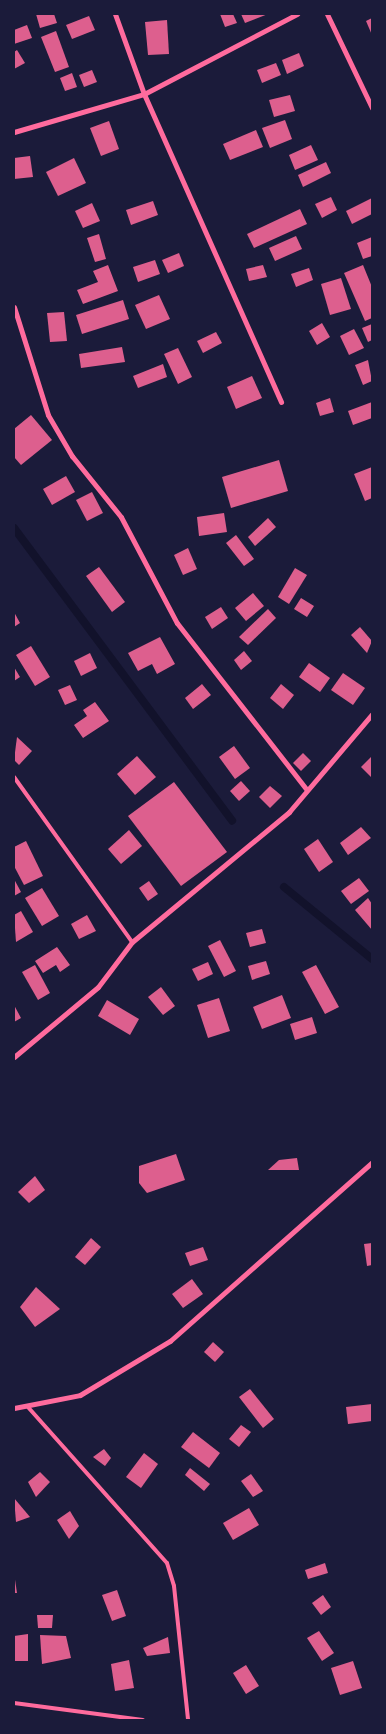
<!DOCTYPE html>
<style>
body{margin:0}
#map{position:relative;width:386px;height:1734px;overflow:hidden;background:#1b1b3a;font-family:Figtree,sans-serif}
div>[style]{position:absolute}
.stream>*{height:8px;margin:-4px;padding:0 4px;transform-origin:4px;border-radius:4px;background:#12122b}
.building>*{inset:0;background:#dd5f8e}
.service>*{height:4px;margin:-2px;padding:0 2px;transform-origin:2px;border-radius:2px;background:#ff6b9d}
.minor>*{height:5px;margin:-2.5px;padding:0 2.5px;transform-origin:2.5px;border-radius:2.5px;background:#ff6b9d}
span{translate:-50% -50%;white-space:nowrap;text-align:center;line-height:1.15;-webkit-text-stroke:5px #1b1b3a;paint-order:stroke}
.frame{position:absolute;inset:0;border:15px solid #1b1b3a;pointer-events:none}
</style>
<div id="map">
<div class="stream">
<i style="left:14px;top:528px;width:365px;rotate:53.3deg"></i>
<i style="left:284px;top:887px;width:114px;rotate:39.3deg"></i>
</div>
<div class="building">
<i style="clip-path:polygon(36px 14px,54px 14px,57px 23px,40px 28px)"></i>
<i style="clip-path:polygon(220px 14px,233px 14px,237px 23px,225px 27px)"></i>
<i style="clip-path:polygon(241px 14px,268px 14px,245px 23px)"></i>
<i style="clip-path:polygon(89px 16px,95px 30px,72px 39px,66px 25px)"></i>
<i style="clip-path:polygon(372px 18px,372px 35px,366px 21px)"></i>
<i style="clip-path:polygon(167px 20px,169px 54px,148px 55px,145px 22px)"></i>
<i style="clip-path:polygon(27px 25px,32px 38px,14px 44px,14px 30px)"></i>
<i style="clip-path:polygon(56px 31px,69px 67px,55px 72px,41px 37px)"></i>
<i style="clip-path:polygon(17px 50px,25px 63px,14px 69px,14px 52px)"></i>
<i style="clip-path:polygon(299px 53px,304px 66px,287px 74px,282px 60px)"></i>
<i style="clip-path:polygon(276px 63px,281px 75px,262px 83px,257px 70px)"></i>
<i style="clip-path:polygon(92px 70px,97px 82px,84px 87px,79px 75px)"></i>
<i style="clip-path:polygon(72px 73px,77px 87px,65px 91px,60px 78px)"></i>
<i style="clip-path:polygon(290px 95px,295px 111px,274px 117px,269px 100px)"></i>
<i style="clip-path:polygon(285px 120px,292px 139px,270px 148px,262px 128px)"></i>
<i style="clip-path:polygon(109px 121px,119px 149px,101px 156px,90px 128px)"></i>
<i style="clip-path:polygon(256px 130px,263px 147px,230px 160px,223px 144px)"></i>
<i style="clip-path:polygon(311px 145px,318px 160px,295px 170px,289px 155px)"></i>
<i style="clip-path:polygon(30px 156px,33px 177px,14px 179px,14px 158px)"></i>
<i style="clip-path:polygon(74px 158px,86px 183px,58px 196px,46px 172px)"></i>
<i style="clip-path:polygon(326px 162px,331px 173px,303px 187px,298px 175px)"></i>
<i style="clip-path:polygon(331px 197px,337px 210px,322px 218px,315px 204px)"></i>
<i style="clip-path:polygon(372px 198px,372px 214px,352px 224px,346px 211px)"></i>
<i style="clip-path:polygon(153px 201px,158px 215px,131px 225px,126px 210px)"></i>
<i style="clip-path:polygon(92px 203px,100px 221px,83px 228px,75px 211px)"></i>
<i style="clip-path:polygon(300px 209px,307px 224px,254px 248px,247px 234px)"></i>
<i style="clip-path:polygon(99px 234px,106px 259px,95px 262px,87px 238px)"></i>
<i style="clip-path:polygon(296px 236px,302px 249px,275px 261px,269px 248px)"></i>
<i style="clip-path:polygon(372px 237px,372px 256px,363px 259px,357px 243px)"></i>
<i style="clip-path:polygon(179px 253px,184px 266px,168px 273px,162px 260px)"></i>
<i style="clip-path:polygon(155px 260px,160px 274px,138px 282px,133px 267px)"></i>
<i style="clip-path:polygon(108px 265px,118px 291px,83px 304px,77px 290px,98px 282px,93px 271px)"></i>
<i style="clip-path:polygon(263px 265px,267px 277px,249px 281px,246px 269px)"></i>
<i style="clip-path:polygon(363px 265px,372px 287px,372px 318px,365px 321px,344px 273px)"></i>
<i style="clip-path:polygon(309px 268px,313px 280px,296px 287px,291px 274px)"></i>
<i style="clip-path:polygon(341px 278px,351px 309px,330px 315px,321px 284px)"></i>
<i style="clip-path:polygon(159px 295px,170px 319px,146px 329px,135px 305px)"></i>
<i style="clip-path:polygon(123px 300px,129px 319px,82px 334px,76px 315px)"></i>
<i style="clip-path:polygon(64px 312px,67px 341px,50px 342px,47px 313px)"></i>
<i style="clip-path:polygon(322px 323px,330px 337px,317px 345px,309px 331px)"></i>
<i style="clip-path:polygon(372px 324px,372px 340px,368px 342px,362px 328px)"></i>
<i style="clip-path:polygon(354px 329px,364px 348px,349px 355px,340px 336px)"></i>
<i style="clip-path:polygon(216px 332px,222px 343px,203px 353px,197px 341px)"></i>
<i style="clip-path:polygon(122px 347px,125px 362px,81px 368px,79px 354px)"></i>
<i style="clip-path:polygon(178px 348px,192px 377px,178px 384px,164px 354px)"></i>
<i style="clip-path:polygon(368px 360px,372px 381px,363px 385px,355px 365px)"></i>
<i style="clip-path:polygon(163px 364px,167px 377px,138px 388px,133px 376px)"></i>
<i style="clip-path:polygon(252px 376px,262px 398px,236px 409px,227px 387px)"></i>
<i style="clip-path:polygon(330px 398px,334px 412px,320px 416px,316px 403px)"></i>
<i style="clip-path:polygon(372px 402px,372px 418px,353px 425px,348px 411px)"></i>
<i style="clip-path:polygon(31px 415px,52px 440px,21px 465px,14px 457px,14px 429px)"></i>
<i style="clip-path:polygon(279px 460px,288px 491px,231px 508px,222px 477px)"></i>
<i style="clip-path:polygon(372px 467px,372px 498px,365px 501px,354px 474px)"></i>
<i style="clip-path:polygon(66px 476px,75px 492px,52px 505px,43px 489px)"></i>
<i style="clip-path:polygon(92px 492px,103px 513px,87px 521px,76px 500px)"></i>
<i style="clip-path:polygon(224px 513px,227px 532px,199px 536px,197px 517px)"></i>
<i style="clip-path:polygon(268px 518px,276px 527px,255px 546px,248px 537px)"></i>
<i style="clip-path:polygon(236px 535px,254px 559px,244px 566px,226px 543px)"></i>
<i style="clip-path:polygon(188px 548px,197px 569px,183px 575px,174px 555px)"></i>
<i style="clip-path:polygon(99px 567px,125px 602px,112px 612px,86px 576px)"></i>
<i style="clip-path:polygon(295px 568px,307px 575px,289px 604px,278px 597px)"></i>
<i style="clip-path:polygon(253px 593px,264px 606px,246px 621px,235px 608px)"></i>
<i style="clip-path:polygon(301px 598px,314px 606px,307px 617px,294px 609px)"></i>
<i style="clip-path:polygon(221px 607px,228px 618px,212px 629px,205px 617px)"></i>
<i style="clip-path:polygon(268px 609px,276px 618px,248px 645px,239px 637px)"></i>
<i style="clip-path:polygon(14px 612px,20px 623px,14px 627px)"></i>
<i style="clip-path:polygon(360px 627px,372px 641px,367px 653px,351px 635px)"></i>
<i style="clip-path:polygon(160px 637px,175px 664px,157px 674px,152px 664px,138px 671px,128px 653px)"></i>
<i style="clip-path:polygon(31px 646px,50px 677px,35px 686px,16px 655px)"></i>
<i style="clip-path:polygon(244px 651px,252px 661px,241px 670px,234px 660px)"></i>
<i style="clip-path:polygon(90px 653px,97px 668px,81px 676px,74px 661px)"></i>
<i style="clip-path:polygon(309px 663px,330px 678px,320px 692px,299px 677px)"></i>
<i style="clip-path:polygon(14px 667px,20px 677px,14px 681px)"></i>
<i style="clip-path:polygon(343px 673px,365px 688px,353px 705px,331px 690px)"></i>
<i style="clip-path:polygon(202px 684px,211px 695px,193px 709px,185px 698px)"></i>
<i style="clip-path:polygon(281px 684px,294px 695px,283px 709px,270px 698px)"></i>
<i style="clip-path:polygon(70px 685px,77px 700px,65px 705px,58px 690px)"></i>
<i style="clip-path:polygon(95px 702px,109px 721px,83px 738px,74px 725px,87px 716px,83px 710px)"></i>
<i style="clip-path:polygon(17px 737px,32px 751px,19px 765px,14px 760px)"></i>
<i style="clip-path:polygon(234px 746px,250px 768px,235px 779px,219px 757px)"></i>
<i style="clip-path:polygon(303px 753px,311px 761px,301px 771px,293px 763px)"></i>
<i style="clip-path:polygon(137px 756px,156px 777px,135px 795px,117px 774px)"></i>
<i style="clip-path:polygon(372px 756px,372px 778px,361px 767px)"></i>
<i style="clip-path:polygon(241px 781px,250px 791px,239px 801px,230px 791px)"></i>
<i style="clip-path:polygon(174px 782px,227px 852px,181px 886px,128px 816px)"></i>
<i style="clip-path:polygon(270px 786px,282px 796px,270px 808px,259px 797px)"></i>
<i style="clip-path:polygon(361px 827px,371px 838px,348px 855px,340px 843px)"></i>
<i style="clip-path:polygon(129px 830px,142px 846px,121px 864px,108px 849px)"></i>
<i style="clip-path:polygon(318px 839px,333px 862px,319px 872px,304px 849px)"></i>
<i style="clip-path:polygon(26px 841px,43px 876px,24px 885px,14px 866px,14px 847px)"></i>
<i style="clip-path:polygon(359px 878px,369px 891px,351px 904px,341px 891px)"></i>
<i style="clip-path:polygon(14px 879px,21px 892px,14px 896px)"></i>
<i style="clip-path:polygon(149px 881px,158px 894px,148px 901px,139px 888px)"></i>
<i style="clip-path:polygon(42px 888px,59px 916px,42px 926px,25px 898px)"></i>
<i style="clip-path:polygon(368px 898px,372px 904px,372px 930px,355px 910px)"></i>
<i style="clip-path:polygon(21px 911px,33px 932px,16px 942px,14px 915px)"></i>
<i style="clip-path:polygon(87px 915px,96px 931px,79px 939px,71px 924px)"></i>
<i style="clip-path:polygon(262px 929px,266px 943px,250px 947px,246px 933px)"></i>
<i style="clip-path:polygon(220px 940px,236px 971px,224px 977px,208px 946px)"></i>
<i style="clip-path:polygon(57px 947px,70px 965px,60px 972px,56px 965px,43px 973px,35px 961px)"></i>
<i style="clip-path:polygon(266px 961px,270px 974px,252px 980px,248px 966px)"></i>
<i style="clip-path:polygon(208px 962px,213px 974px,198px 981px,192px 969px)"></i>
<i style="clip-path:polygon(35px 965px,50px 993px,38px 1000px,22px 972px)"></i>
<i style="clip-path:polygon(316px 965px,339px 1007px,325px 1014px,302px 972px)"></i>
<i style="clip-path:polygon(161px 987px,175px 1006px,163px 1015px,148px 997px)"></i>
<i style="clip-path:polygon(282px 995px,291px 1018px,262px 1029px,253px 1007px)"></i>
<i style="clip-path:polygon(219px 998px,230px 1031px,208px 1038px,197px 1005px)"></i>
<i style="clip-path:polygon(107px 1000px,139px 1019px,130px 1035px,98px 1016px)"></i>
<i style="clip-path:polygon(14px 1005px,21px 1018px,14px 1022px)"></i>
<i style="clip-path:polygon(312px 1017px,317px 1033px,295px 1040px,290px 1024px)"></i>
<i style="clip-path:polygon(176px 1154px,185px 1180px,147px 1193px,139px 1183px,139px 1166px)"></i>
<i style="clip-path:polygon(297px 1158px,299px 1170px,268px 1170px,279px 1160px)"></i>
<i style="clip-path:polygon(35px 1176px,45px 1190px,29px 1203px,18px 1192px)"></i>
<i style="clip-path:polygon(91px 1238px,101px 1247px,85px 1265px,75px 1257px)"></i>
<i style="clip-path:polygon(372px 1243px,372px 1265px,367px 1266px,364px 1244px)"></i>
<i style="clip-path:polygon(203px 1247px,208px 1260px,190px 1266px,185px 1253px)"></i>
<i style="clip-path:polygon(192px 1279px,203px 1294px,183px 1308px,172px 1294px)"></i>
<i style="clip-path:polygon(36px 1287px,60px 1309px,35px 1327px,20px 1307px)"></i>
<i style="clip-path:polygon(213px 1342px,224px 1352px,215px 1362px,204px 1352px)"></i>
<i style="clip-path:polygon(250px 1389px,274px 1419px,263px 1428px,239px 1397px)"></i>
<i style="clip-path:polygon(372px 1404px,372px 1421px,348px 1424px,346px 1407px)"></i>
<i style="clip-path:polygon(241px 1425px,251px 1432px,239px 1447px,229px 1439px)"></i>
<i style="clip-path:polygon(193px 1432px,220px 1453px,209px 1468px,181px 1447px)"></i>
<i style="clip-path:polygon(104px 1449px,111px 1458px,105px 1466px,93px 1457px)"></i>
<i style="clip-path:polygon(144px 1453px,158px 1464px,141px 1488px,126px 1477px)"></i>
<i style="clip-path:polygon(190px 1468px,210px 1484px,204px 1491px,185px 1475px)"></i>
<i style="clip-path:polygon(40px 1472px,50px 1482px,36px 1497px,28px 1482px)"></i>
<i style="clip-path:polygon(251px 1474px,263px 1491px,253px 1497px,241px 1481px)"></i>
<i style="clip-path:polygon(14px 1498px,30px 1517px,16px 1522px)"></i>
<i style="clip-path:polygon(249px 1508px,259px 1525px,233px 1540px,223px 1523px)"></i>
<i style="clip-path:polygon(70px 1511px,79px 1526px,69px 1539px,57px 1520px)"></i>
<i style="clip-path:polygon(325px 1563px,328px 1573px,308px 1579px,305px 1570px)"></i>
<i style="clip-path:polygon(14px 1573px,17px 1593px,14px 1593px)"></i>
<i style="clip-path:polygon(117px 1590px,126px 1616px,112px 1621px,102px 1595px)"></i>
<i style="clip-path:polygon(323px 1595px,331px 1607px,321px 1615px,312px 1603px)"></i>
<i style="clip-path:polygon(37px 1615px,53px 1615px,52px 1628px,38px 1628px)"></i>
<i style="clip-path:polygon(319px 1631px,334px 1653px,322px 1661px,307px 1638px)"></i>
<i style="clip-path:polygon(28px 1634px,28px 1661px,14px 1661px,14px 1636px)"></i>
<i style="clip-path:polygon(40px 1635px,66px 1636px,71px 1658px,42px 1664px)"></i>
<i style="clip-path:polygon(168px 1637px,170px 1653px,147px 1656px,143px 1648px)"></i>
<i style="clip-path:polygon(129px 1660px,134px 1688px,115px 1691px,111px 1664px)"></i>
<i style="clip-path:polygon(353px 1661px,362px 1688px,340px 1695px,331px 1668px)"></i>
<i style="clip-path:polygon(246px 1665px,259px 1686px,246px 1694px,233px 1673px)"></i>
</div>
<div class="service">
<i style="left:14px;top:777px;width:203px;rotate:54.4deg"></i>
<i style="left:27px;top:1406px;width:210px;rotate:48.3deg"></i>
<i style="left:167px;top:1563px;width:24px;rotate:73deg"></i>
<i style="left:174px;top:1586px;width:135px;rotate:84deg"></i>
<i style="left:14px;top:1703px;width:130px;rotate:7.5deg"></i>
</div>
<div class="minor">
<i style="left:115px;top:14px;width:85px;rotate:70.1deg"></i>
<i style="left:144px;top:94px;width:337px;rotate:66deg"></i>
<i style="left:327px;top:14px;width:104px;rotate:64.4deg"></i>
<i style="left:14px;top:132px;width:135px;rotate:-16.3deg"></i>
<i style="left:144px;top:94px;width:173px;rotate:-27.6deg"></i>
<i style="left:14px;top:307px;width:113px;rotate:72.5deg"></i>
<i style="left:48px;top:415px;width:48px;rotate:59.7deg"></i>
<i style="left:72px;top:456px;width:78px;rotate:51.2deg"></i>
<i style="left:121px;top:517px;width:120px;rotate:62.2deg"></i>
<i style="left:177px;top:623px;width:210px;rotate:52.1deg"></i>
<i style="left:14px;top:1057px;width:109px;rotate:-39.8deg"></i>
<i style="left:98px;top:987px;width:56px;rotate:-52.9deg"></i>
<i style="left:132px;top:942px;width:204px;rotate:-39.6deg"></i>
<i style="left:289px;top:812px;width:128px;rotate:-49.7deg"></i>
<i style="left:14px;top:1408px;width:67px;rotate:-11.1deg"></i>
<i style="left:80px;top:1395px;width:105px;rotate:-31deg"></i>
<i style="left:170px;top:1341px;width:270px;rotate:-41.5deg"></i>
</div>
<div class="frame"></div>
</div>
